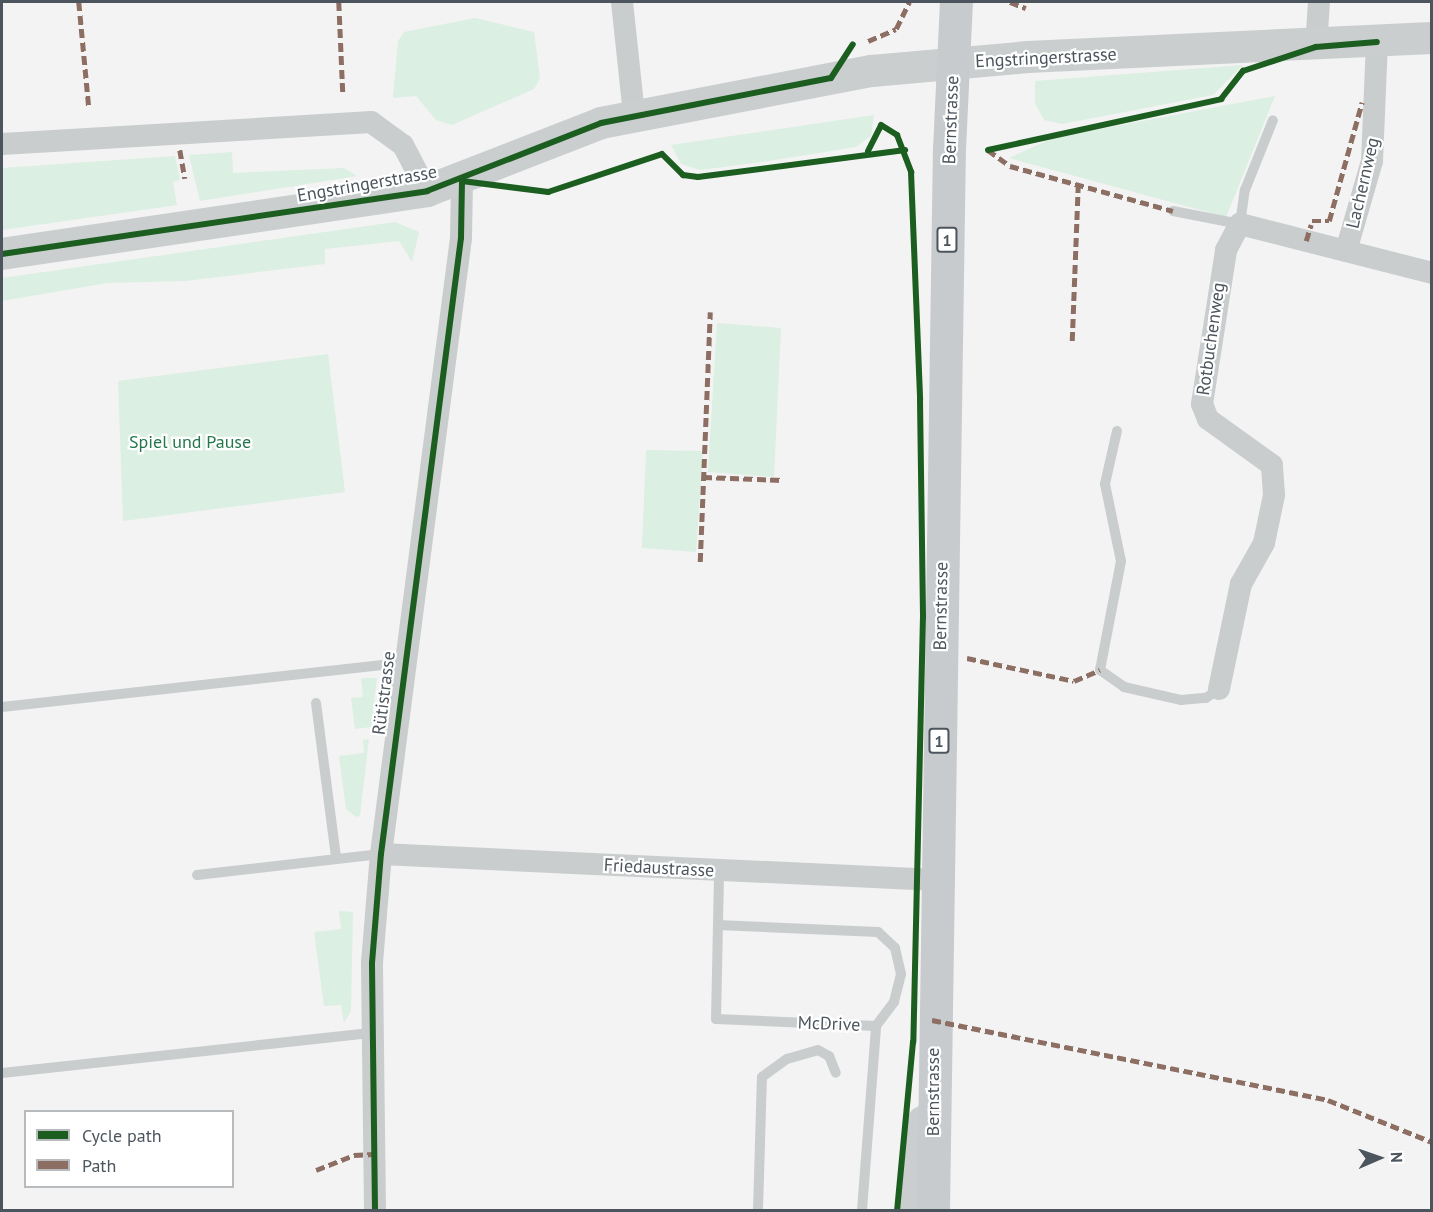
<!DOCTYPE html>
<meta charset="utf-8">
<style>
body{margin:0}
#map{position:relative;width:1433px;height:1212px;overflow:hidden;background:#f3f3f3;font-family:"PT Sans",sans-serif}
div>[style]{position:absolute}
.green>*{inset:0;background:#dbefe2}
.lane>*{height:10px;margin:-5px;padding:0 5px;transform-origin:5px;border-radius:5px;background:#cacdce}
.street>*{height:22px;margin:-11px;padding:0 11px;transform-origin:11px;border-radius:11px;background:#cacdce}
.secondary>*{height:32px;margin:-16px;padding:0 16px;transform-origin:16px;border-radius:16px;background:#cbcecf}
.primary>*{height:33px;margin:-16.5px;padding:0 16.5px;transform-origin:16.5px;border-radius:16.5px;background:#c8cbcd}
.quiet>*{height:4.5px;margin-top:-2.25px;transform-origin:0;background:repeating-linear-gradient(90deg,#8d6e63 0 9px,transparent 0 13.5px)}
.cycleway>*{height:6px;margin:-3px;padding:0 3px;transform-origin:3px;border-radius:3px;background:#1b5e20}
span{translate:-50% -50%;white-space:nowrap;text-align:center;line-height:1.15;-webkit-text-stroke:4.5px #fff;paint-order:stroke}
.shield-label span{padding:2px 4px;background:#fff;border:2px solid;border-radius:4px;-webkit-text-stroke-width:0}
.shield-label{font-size:16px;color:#4c555d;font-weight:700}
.street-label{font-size:18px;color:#4c555d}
.park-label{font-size:18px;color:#24774b}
.frame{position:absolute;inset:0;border:3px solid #4c555d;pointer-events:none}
.legend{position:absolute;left:24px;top:1110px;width:210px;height:78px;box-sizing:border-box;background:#fff;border:2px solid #b7bbbe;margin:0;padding:8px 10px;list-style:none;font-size:18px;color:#4c555d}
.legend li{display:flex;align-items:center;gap:12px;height:30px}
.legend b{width:30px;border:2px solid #b7bbbe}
.north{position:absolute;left:1349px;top:1128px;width:60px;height:60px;-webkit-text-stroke:4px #fff;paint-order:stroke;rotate:88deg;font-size:16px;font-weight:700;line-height:24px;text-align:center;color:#4c555d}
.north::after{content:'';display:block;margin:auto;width:21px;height:27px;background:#4c555d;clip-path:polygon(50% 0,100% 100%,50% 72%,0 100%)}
</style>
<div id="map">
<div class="green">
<i style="clip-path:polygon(475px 18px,534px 32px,540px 79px,534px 89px,452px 125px,436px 120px,416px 96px,393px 98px,398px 41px,404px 32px)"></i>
<i style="clip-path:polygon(1243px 65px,1213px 95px,1062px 124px,1044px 120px,1035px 103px,1035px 81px)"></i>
<i style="clip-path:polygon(1275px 96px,1226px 217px,1009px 158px,1053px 138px)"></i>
<i style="clip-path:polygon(874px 115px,871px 136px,856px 147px,762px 162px,700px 170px,681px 164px,671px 145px)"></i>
<i style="clip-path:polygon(232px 152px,233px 173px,344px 168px,357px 176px,200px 201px,189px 155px)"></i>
<i style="clip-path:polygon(175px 156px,180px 180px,173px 182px,177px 205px,2px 230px,2px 168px)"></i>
<i style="clip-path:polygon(395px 222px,419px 232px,412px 262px,399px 241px,325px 249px,325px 264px,185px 281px,107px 283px,2px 301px,2px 278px)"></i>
<i style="clip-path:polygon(717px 323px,781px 328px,774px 477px,708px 472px)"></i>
<i style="clip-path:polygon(328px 354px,345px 492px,123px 521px,118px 381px)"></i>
<i style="clip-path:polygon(646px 450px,703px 451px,696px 552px,642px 548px)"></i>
<i style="clip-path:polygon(361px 678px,377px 678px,371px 727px,355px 729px,351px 698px,363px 697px)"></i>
<i style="clip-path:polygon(369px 739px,360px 816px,356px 817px,346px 809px,339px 756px,364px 753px,363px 740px)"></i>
<i style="clip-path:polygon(339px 911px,353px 912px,351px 1011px,344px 1023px,341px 1005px,324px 1006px,314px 932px,341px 929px)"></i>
</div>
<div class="lane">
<i style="left:1173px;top:211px;width:68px;rotate:11deg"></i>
<i style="left:1240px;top:224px;width:34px;rotate:-82deg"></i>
<i style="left:1245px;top:190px;width:75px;rotate:-68.2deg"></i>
<i style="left:1117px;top:431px;width:54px;rotate:102.8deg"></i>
<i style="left:1105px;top:484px;width:79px;rotate:78.3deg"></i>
<i style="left:1121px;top:561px;width:111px;rotate:100.9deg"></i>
<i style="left:1100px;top:670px;width:29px;rotate:35deg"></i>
<i style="left:1124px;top:687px;width:58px;rotate:12.8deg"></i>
<i style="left:1181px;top:700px;width:25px;rotate:-5deg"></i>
<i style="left:1206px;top:698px;width:16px;rotate:-35deg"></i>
<i style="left:316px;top:703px;width:156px;rotate:82.6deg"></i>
<i style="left:2px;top:707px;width:403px;rotate:-6.3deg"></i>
<i style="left:197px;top:875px;width:185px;rotate:-6.5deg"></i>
<i style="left:718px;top:925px;width:160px;rotate:2.5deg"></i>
<i style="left:878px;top:932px;width:23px;rotate:43deg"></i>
<i style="left:895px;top:948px;width:27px;rotate:77deg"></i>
<i style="left:901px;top:974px;width:29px;rotate:104deg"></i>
<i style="left:894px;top:1002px;width:30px;rotate:127deg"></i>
<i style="left:876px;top:1026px;width:160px;rotate:-177.5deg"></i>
<i style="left:716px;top:1019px;width:148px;rotate:-88.8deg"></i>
<i style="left:2px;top:1073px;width:373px;rotate:-6.2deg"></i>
<i style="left:758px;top:1210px;width:133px;rotate:-88.3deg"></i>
<i style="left:762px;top:1077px;width:31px;rotate:-36deg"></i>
<i style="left:787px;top:1059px;width:32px;rotate:-16deg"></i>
<i style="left:818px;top:1050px;width:13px;rotate:29deg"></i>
<i style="left:829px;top:1056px;width:18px;rotate:68deg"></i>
<i style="left:862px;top:1210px;width:185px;rotate:-85.6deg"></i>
</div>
<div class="street">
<i style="left:622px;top:2px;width:114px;rotate:83.9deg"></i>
<i style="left:1316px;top:47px;width:45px;rotate:-86.2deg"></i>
<i style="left:2px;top:144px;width:370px;rotate:-3.4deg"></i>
<i style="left:371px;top:122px;width:39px;rotate:36deg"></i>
<i style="left:403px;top:145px;width:52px;rotate:62.4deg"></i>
<i style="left:1346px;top:251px;width:94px;rotate:-73.9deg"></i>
<i style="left:1372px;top:161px;width:119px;rotate:-87.6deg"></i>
<i style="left:1219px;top:689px;width:107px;rotate:-78.2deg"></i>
<i style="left:1241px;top:584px;width:47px;rotate:-60.7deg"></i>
<i style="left:1264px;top:543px;width:49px;rotate:-78.2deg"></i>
<i style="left:1274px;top:495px;width:30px;rotate:-94deg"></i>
<i style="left:1272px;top:465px;width:79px;rotate:-144.3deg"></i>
<i style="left:1208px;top:419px;width:16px;rotate:-112deg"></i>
<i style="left:1202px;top:404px;width:156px;rotate:-81.1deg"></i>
<i style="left:1226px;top:250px;width:30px;rotate:-62deg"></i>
<i style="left:1240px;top:224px;width:198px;rotate:14.3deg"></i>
<i style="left:381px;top:854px;width:556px;rotate:2.68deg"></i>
<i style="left:375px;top:1210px;width:247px;rotate:-90.7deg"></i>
<i style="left:372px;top:963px;width:109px;rotate:-85.3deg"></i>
<i style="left:381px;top:854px;width:621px;rotate:-82.6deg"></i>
<i style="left:461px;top:238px;width:57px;rotate:-89deg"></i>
</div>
<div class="secondary">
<i style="left:2px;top:254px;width:430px;rotate:-8.4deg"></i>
<i style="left:427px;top:191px;width:187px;rotate:-21.3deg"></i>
<i style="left:601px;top:123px;width:276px;rotate:-10.9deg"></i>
<i style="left:872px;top:71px;width:157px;rotate:-5.1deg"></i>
<i style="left:1028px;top:57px;width:404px;rotate:-2.7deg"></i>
<i style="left:911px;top:1210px;width:89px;rotate:-82.2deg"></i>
</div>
<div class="primary">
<i style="left:933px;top:1210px;width:1061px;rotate:-89.14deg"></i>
<i style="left:949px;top:149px;width:147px;rotate:-87.3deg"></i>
</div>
<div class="quiet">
<i style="left:79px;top:2px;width:105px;rotate:84.6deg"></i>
<i style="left:339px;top:2px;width:91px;rotate:87.5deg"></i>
<i style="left:1010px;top:2px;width:17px;rotate:21deg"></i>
<i style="left:868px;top:41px;width:30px;rotate:-23deg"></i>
<i style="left:896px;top:29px;width:30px;rotate:-64deg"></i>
<i style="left:180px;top:150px;width:29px;rotate:80deg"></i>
<i style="left:988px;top:150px;width:27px;rotate:36deg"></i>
<i style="left:1010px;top:166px;width:169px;rotate:15.4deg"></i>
<i style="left:1312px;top:221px;width:17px"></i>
<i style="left:1329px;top:221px;width:123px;rotate:-74.5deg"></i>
<i style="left:1306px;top:241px;width:17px;rotate:-73deg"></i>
<i style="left:1072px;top:341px;width:156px;rotate:-87.8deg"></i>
<i style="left:703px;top:477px;width:80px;rotate:2.1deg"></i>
<i style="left:700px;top:562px;width:250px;rotate:-87.7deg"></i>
<i style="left:967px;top:658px;width:109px;rotate:12.1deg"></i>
<i style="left:1074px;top:681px;width:28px;rotate:-23deg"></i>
<i style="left:932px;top:1020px;width:404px;rotate:11.4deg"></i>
<i style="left:1328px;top:1100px;width:112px;rotate:22deg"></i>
<i style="left:316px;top:1170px;width:41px;rotate:-21.5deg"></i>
<i style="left:354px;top:1155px;width:20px;rotate:-3deg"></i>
</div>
<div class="cycleway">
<i style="left:988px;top:150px;width:239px;rotate:-12.3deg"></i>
<i style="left:1221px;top:99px;width:36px;rotate:-52deg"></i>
<i style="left:1243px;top:71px;width:77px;rotate:-18.2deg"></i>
<i style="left:1316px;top:47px;width:61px;rotate:-4.7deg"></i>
<i style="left:868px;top:151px;width:29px;rotate:-63deg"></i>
<i style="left:881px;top:125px;width:19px;rotate:32deg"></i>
<i style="left:897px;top:135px;width:40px;rotate:69deg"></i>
<i style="left:911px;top:172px;width:228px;rotate:87.7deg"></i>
<i style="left:920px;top:400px;width:216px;rotate:89.2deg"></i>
<i style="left:923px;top:616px;width:426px;rotate:91.3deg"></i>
<i style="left:913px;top:1042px;width:169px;rotate:95.4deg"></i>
<i style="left:462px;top:181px;width:87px;rotate:7.3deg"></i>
<i style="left:548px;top:192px;width:120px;rotate:-18.4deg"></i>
<i style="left:662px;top:154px;width:30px;rotate:45deg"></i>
<i style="left:683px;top:175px;width:15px;rotate:8deg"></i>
<i style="left:698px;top:177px;width:209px;rotate:-7.4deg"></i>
<i style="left:2px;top:254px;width:430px;rotate:-8.4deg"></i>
<i style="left:427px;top:191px;width:187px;rotate:-21.3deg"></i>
<i style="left:601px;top:123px;width:234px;rotate:-11.1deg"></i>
<i style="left:831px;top:78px;width:40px;rotate:-57.1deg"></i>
<i style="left:375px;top:1210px;width:247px;rotate:-90.7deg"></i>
<i style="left:372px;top:963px;width:109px;rotate:-85.3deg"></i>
<i style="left:381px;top:854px;width:621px;rotate:-82.6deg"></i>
<i style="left:461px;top:238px;width:57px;rotate:-89deg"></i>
</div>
<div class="shield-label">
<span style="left:947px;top:240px">1</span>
<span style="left:939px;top:741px">1</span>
</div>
<div class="street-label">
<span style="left:1046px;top:58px;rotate:-3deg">Engstringerstrasse</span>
<span style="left:951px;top:120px;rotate:-88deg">Bernstrasse</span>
<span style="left:1363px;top:183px;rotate:-77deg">Lachernweg</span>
<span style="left:367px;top:184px;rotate:-10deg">Engstringerstrasse</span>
<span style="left:1211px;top:339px;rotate:-82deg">Rotbuchenweg</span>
<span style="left:941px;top:606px;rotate:-89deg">Bernstrasse</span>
<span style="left:384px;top:693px;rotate:-83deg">Rütistrasse</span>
<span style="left:659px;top:868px;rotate:3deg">Friedaustrasse</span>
<span style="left:829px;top:1024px;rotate:2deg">McDrive</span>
<span style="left:933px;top:1092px;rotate:-90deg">Bernstrasse</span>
</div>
<div class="park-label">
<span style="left:190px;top:442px">Spiel und Pause</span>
</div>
<div class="frame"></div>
<ul class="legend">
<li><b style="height:8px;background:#1b5e20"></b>Cycle path</li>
<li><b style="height:8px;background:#8d6e63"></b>Path</li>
</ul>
<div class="north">N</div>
</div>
